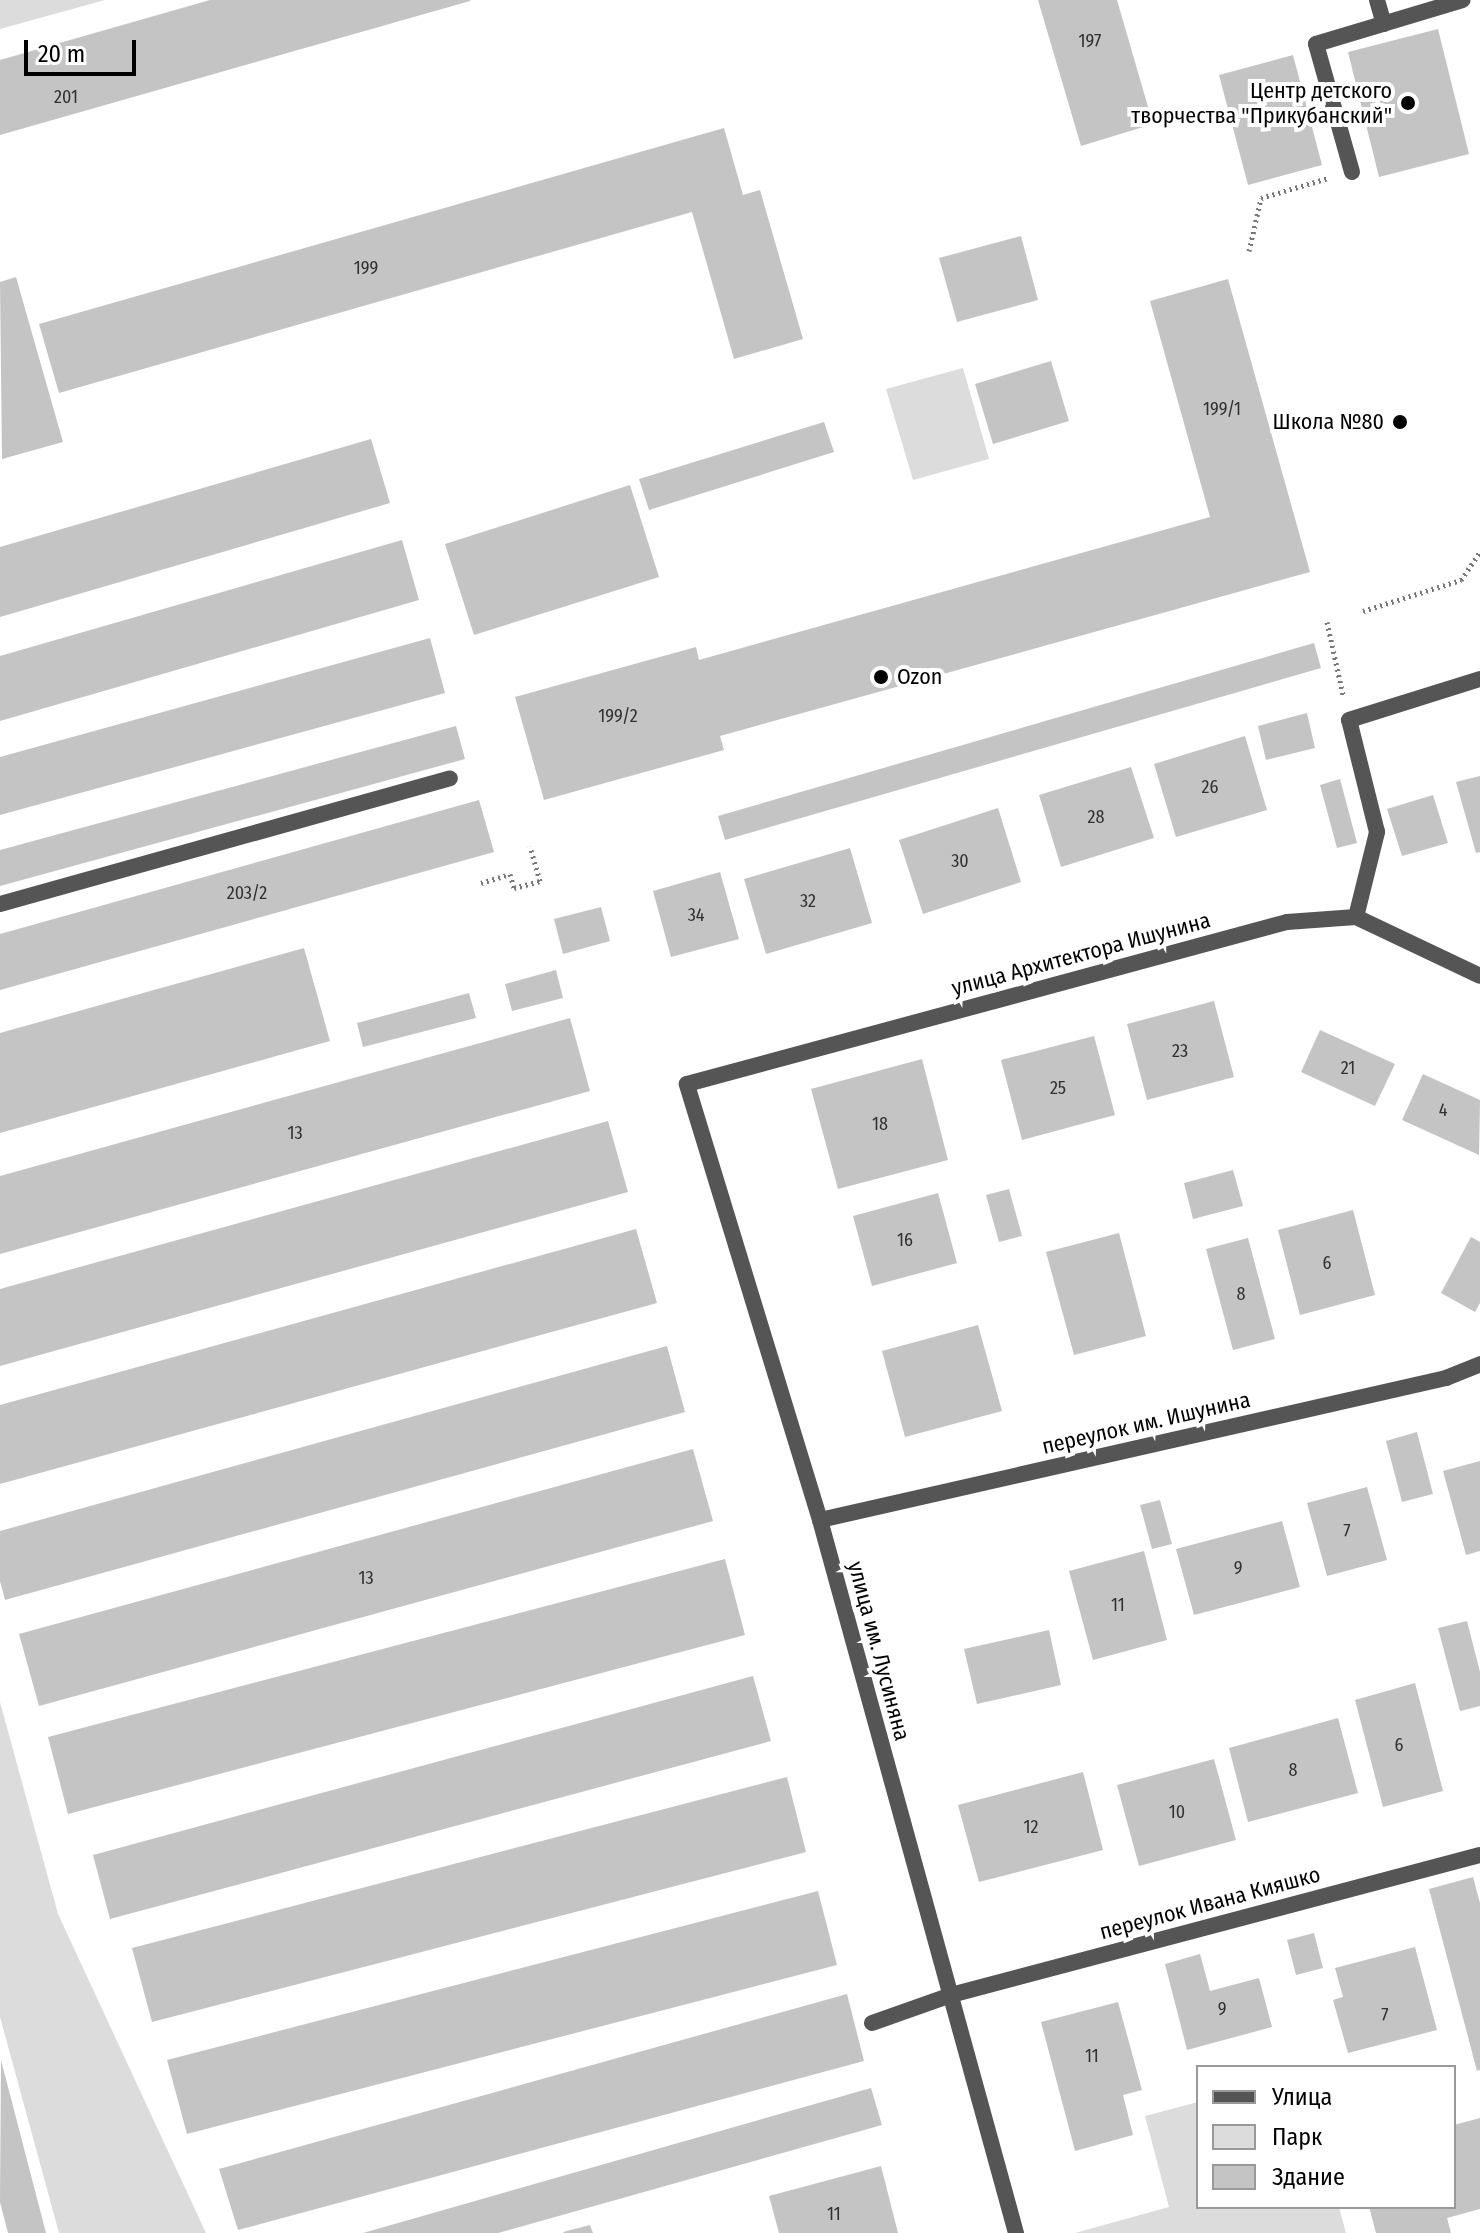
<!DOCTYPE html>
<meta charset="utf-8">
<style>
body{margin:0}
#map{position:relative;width:1480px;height:2233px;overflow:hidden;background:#fff;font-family:"Fira Sans Condensed",sans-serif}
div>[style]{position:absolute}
.green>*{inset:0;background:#dcdcdc}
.building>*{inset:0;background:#c4c4c4}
.path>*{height:5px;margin-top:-2.5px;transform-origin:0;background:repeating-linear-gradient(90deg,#777 0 2px,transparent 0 6px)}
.service>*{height:16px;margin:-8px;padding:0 8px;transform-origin:8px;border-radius:8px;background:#555}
.minor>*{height:16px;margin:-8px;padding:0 8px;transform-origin:8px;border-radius:8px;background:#555}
.dots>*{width:22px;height:22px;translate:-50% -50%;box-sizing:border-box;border:4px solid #fff;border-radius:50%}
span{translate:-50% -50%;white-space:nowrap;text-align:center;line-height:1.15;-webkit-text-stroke:8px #fff;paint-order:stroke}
.number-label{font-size:18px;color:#313131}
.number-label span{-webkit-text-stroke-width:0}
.poi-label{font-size:22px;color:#000}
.right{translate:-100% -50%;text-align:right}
.left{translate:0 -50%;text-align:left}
.street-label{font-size:22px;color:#000}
.legend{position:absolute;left:1196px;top:2065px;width:260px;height:144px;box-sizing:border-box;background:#fff;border:2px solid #999;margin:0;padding:10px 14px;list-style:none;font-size:24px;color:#000}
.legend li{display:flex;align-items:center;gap:16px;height:40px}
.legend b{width:40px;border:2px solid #999}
.scale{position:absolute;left:24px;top:40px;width:112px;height:36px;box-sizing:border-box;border:4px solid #000;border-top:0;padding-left:10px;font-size:24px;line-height:28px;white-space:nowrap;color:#000;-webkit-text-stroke:6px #fff;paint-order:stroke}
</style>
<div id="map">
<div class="green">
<i style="clip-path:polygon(0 0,105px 0,0 29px)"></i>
<i style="clip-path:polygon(963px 368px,989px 459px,913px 480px,886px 389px)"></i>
<i style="clip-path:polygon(0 1702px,58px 1914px,206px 2233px,59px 2233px,0 2017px)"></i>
<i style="clip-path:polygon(1198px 2102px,1198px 2207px,1339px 2207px,1346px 2233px,1075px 2233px,1169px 2207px,1145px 2116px)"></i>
</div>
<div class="building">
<i style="clip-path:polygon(210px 0,470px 0,470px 1px,0 135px,0 60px)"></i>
<i style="clip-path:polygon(1038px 0,1117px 0,1153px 124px,1081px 146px)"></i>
<i style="clip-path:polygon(1438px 29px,1469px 154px,1379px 177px,1348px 52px)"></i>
<i style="clip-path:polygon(1293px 55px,1322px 165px,1248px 185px,1219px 75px)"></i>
<i style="clip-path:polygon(724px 128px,743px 195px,760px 190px,803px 339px,734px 359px,692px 212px,59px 393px,39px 324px)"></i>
<i style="clip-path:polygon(1021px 236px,1038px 300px,957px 322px,939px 258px)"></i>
<i style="clip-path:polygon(16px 277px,63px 442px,2px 459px,0 282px)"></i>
<i style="clip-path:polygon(1228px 279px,1310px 572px,720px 736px,724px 750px,544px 800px,515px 697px,696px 647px,699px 660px,1210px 517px,1150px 301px)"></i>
<i style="clip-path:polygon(1051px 361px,1069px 421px,993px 444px,975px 384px)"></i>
<i style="clip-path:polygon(824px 422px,834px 452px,649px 510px,639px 479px)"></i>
<i style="clip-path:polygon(371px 439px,390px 503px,0 617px,0 547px)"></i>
<i style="clip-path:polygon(630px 485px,659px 577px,474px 635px,445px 544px)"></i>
<i style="clip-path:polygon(402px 540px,419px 600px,0 721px,0 656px)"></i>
<i style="clip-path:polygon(430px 638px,445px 693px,0 815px,0 757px)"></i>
<i style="clip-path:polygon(1314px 643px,1321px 668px,725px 840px,718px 816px)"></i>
<i style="clip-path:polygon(1307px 713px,1315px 748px,1266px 760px,1258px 726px)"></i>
<i style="clip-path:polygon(456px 726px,465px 759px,0 886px,0 850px)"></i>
<i style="clip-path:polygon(1245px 736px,1267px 810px,1176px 837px,1154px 764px)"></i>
<i style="clip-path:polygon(1131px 767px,1154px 838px,1061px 867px,1039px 795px)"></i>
<i style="clip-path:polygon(1480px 776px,1480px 852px,1476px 853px,1456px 782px)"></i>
<i style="clip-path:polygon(1340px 779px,1357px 843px,1337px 848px,1320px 785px)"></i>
<i style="clip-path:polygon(1433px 795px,1448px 843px,1402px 856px,1387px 809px)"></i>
<i style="clip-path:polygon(479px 800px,494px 852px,0 990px,0 934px)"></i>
<i style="clip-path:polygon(998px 808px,1021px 882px,923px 914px,899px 840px)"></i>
<i style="clip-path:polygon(850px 848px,872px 923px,766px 954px,744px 879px)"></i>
<i style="clip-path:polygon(720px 872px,739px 939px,671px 957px,653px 891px)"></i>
<i style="clip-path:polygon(601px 907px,610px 941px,563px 954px,554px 919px)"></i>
<i style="clip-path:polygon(304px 948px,330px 1041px,0 1133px,0 1033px)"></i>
<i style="clip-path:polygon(556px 970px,563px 998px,512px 1011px,505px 984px)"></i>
<i style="clip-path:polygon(469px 993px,476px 1018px,363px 1047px,357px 1023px)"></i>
<i style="clip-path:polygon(1214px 1001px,1234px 1077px,1147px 1100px,1127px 1024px)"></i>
<i style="clip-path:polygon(570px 1018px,590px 1091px,0 1254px,0 1176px)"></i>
<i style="clip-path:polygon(1320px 1030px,1395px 1064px,1375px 1106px,1301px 1072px)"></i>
<i style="clip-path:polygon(1094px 1036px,1115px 1115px,1022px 1140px,1001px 1060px)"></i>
<i style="clip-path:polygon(922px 1059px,948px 1160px,838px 1189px,811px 1089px)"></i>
<i style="clip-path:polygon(1423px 1074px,1480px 1100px,1479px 1155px,1402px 1120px)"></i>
<i style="clip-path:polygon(608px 1121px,628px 1192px,0 1366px,0 1289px)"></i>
<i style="clip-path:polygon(1233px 1170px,1243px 1206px,1193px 1219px,1184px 1183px)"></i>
<i style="clip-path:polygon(1009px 1189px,1022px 1236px,999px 1242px,986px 1195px)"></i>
<i style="clip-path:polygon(938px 1193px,957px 1263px,872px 1286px,853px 1216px)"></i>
<i style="clip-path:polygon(1353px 1210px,1375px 1295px,1300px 1315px,1278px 1230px)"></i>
<i style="clip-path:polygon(636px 1229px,657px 1303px,0 1484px,0 1405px)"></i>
<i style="clip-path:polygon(1119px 1233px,1146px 1336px,1074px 1355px,1046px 1252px)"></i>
<i style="clip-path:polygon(1471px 1237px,1480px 1242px,1480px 1303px,1475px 1312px,1441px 1293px)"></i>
<i style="clip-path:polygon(1248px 1238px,1275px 1339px,1233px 1350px,1206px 1249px)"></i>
<i style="clip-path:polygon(978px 1325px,1002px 1411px,905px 1437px,882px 1351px)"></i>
<i style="clip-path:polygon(667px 1346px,685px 1412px,5px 1600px,0 1581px,0 1531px)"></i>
<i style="clip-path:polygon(1417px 1432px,1433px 1494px,1402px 1502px,1386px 1441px)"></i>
<i style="clip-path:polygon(693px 1449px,713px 1521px,39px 1706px,19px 1634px)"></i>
<i style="clip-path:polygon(1480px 1461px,1480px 1551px,1466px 1555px,1443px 1471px)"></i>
<i style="clip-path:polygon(1367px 1487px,1387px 1560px,1327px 1576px,1307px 1503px)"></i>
<i style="clip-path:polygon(1160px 1500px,1172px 1544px,1152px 1549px,1140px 1505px)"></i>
<i style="clip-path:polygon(1282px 1521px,1300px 1587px,1194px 1615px,1176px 1549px)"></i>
<i style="clip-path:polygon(1144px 1551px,1167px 1640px,1093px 1660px,1069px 1571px)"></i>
<i style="clip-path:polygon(725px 1559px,745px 1635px,68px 1814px,48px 1737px)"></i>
<i style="clip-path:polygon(1467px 1621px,1480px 1672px,1480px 1706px,1460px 1711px,1438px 1628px)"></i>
<i style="clip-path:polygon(1049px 1630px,1061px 1685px,977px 1704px,964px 1649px)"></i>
<i style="clip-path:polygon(753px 1676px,771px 1741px,110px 1919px,93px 1855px)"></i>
<i style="clip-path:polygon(1415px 1683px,1443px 1791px,1383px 1807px,1355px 1700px)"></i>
<i style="clip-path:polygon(1338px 1718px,1358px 1793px,1248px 1822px,1229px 1748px)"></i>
<i style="clip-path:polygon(1214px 1759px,1236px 1840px,1139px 1866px,1117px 1785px)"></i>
<i style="clip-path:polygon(1083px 1772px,1103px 1850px,979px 1882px,958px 1805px)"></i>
<i style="clip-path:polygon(787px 1777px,806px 1852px,152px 2022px,132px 1948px)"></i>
<i style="clip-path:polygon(1473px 1877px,1480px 1903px,1480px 2070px,1477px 2071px,1429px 1889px)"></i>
<i style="clip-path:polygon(818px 1891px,837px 1965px,187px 2134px,167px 2060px)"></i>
<i style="clip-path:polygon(1314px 1933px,1323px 1968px,1296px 1975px,1287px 1940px)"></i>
<i style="clip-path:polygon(1415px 1947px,1437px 2030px,1348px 2053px,1333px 2000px,1343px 1997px,1335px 1968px)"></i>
<i style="clip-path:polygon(1200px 1954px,1210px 1991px,1259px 1978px,1272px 2027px,1187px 2050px,1165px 1964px)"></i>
<i style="clip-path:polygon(847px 1994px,864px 2061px,238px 2230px,219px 2169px)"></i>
<i style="clip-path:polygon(1118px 2002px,1142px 2090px,1123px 2095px,1133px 2135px,1075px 2151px,1041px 2022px)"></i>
<i style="clip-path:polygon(1px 2060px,46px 2233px,8px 2233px,0 2202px)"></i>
<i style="clip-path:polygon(871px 2088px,882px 2125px,498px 2233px,363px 2233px)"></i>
<i style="clip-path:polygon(1480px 2118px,1480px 2209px,1447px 2218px,1451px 2233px,1376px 2233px,1369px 2207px,1454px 2207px,1454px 2125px)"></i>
<i style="clip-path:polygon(881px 2166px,898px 2233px,779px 2233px,769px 2196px)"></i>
<i style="clip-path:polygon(590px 2225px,593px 2233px,564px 2233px,563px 2232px)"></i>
</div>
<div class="path">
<i style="left:1249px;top:251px;width:54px;rotate:-77.2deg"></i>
<i style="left:1261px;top:198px;width:70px;rotate:-16.6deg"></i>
<i style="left:1363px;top:611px;width:103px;rotate:-17.6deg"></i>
<i style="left:1461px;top:580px;width:34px;rotate:-56deg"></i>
<i style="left:1327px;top:622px;width:75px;rotate:77.6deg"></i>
<i style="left:481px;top:883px;width:30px;rotate:-17deg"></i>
<i style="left:510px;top:874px;width:15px;rotate:74deg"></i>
<i style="left:514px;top:888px;width:27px;rotate:-15deg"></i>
<i style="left:540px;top:881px;width:36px;rotate:-106deg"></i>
</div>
<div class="service">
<i style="left:1377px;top:0;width:25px;rotate:74deg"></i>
<i style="left:1352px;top:172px;width:133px;rotate:-105.7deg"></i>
<i style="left:1316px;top:44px;width:153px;rotate:-16.7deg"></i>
<i style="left:0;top:904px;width:467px;rotate:-15.6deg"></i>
<i style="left:1356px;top:917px;width:88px;rotate:-76.1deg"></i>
<i style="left:1377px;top:832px;width:115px;rotate:-104deg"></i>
<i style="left:1349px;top:720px;width:137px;rotate:-17.4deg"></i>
<i style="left:872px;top:2023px;width:84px;rotate:-19.5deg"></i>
</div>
<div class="minor">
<i style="left:820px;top:1520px;width:642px;rotate:-12.78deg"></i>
<i style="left:1446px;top:1378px;width:37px;rotate:-22deg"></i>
<i style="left:951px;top:1995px;width:547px;rotate:-14.82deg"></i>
<i style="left:1016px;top:2233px;width:739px;rotate:-105.37deg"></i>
<i style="left:820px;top:1520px;width:456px;rotate:-107deg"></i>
<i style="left:687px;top:1084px;width:621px;rotate:-15.11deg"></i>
<i style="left:1287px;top:922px;width:69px;rotate:-4.1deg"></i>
<i style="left:1356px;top:917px;width:137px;rotate:25.4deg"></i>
</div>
<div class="dots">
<i style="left:1408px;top:103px;background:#000"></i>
<i style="left:1400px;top:422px;background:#000"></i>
<i style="left:881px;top:677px;background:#000"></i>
</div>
<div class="number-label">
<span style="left:1090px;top:41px">197</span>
<span style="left:66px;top:97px">201</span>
<span style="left:366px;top:268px">199</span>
<span style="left:1222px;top:409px">199/1</span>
<span style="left:618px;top:716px">199/2</span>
<span style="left:1210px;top:787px">26</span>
<span style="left:1096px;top:817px">28</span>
<span style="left:960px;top:861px">30</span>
<span style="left:247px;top:893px">203/2</span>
<span style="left:808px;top:901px">32</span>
<span style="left:696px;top:915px">34</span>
<span style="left:1180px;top:1051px">23</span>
<span style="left:1348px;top:1068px">21</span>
<span style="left:1058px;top:1088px">25</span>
<span style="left:1443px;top:1110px">4</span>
<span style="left:880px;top:1124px">18</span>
<span style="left:295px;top:1133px">13</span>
<span style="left:905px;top:1240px">16</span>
<span style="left:1327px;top:1263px">6</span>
<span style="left:1241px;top:1294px">8</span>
<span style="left:1347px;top:1531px">7</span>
<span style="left:1238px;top:1568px">9</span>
<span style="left:366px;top:1578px">13</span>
<span style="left:1118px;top:1605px">11</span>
<span style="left:1399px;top:1745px">6</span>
<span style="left:1293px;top:1770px">8</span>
<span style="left:1177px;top:1812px">10</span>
<span style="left:1031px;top:1827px">12</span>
<span style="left:1222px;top:2009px">9</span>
<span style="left:1385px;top:2015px">7</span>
<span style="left:1092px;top:2056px">11</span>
<span style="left:834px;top:2214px">11</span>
</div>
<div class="poi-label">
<span class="right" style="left:1392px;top:103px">Центр детского<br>творчества "Прикубанский"</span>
<span class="right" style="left:1384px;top:422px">Школа №80</span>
<span class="left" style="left:897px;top:677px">Ozon</span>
</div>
<div class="street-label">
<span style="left:1081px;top:954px;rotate:-15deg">улица Архитектора Ишунина</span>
<span style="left:1146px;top:1423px;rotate:-13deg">переулок им. Ишунина</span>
<span style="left:879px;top:1651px;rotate:75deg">улица им. Лусиняна</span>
<span style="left:1210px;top:1903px;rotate:-15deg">переулок Ивана Кияшко</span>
</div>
<ul class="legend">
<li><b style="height:10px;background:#555"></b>Улица</li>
<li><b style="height:22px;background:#dcdcdc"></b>Парк</li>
<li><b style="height:22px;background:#c4c4c4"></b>Здание</li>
</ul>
<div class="scale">20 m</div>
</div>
